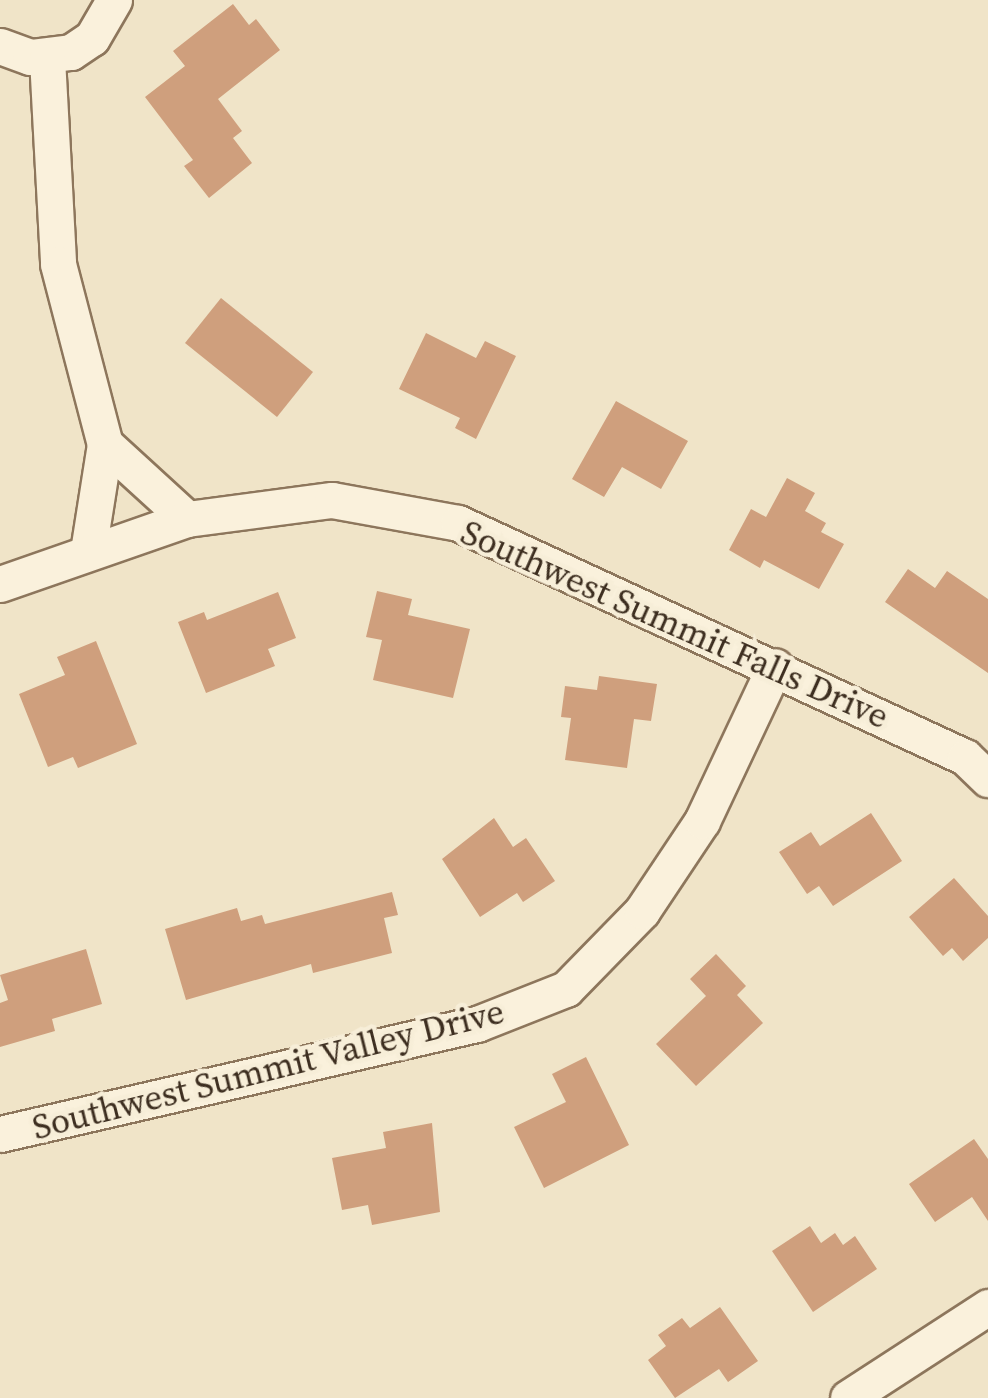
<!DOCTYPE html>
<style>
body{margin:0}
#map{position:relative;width:988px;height:1398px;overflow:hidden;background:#f0e4c8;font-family:"Source Serif 4",serif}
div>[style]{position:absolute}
.building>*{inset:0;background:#cf9f7d}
.roads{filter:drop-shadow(2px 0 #8d765c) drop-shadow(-2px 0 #8d765c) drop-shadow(0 2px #8d765c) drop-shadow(0 -2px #8d765c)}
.minor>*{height:35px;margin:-17.5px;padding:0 17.5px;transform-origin:17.5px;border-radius:17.5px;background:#faf1dc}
span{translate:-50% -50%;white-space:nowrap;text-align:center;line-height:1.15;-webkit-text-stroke:9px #f7eed8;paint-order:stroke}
.street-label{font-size:35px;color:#3d2e20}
</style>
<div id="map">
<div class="building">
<i style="clip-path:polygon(233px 4px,249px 25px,256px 19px,280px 50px,218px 99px,242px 131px,233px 138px,252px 163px,209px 198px,184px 166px,193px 160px,145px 97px,185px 66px,173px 51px)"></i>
<i style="clip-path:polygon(221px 298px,313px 372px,277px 417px,185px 343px)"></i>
<i style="clip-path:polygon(426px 333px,476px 358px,485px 341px,516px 356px,476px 439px,455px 428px,460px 418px,399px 389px)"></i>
<i style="clip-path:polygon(616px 401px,688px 441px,661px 489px,622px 467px,604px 497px,572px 479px)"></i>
<i style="clip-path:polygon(787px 478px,815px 493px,805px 511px,826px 523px,821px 532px,844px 544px,819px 589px,764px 560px,760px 568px,729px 550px,751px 509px,766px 517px)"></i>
<i style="clip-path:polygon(908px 569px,935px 588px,947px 571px,988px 599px,988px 673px,885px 602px)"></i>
<i style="clip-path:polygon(377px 591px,412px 599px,408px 615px,470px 629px,453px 698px,373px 680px,382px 640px,366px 637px)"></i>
<i style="clip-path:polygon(278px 592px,296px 638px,268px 649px,275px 666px,206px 693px,178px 622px,204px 612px,207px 620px)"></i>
<i style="clip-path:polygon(96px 641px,137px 744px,78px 768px,73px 757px,48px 767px,19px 694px,65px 675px,57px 657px)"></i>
<i style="clip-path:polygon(599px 676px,657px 684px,651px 721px,634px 719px,627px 768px,565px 760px,571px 718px,561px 717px,565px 686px,597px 690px)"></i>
<i style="clip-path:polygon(871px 813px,902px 861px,833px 906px,819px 886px,807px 894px,779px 852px,811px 832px,820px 846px)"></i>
<i style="clip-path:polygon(494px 818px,513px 847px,526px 838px,555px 881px,523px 902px,517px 893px,480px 917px,442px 859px)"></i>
<i style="clip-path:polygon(954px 878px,988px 916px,988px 938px,963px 961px,952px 948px,943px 956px,909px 917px)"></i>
<i style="clip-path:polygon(392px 892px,398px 915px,384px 918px,392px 953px,313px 973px,311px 964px,186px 1000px,165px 929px,237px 908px,241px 921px,262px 915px,265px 924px)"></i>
<i style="clip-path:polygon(86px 949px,102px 1004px,52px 1019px,55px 1031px,0 1047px,0 1003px,8px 1000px,0 975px)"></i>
<i style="clip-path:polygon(716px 954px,746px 986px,737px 995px,763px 1023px,696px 1086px,656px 1044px,706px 996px,690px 979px)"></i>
<i style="clip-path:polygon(586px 1057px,629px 1145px,544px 1188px,514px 1127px,566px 1102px,552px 1074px)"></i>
<i style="clip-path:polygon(432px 1123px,440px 1212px,372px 1225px,368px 1205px,342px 1210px,332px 1158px,386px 1148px,383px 1132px)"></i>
<i style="clip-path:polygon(974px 1139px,988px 1159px,988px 1221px,972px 1197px,935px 1222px,909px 1184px)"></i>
<i style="clip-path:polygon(810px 1226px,821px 1243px,835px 1233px,843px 1245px,855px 1236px,877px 1269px,813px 1312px,772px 1251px)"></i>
<i style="clip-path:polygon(720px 1307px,758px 1361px,728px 1382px,719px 1369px,675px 1398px,648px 1360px,666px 1346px,658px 1335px,682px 1318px,690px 1328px)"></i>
</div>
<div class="roads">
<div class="minor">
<i style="left:0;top:46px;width:32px;rotate:20deg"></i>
<i style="left:30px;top:57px;width:41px;rotate:-7deg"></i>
<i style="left:71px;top:52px;width:25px;rotate:-34deg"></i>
<i style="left:92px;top:38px;width:44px;rotate:-59.9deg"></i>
<i style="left:47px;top:58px;width:206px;rotate:86.9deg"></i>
<i style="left:58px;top:264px;width:186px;rotate:75.4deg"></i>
<i style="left:105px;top:444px;width:108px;rotate:99deg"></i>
<i style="left:105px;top:444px;width:111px;rotate:42.4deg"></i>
<i style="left:0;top:584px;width:198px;rotate:-19.2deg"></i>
<i style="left:187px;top:519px;width:146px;rotate:-7.5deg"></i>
<i style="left:332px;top:500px;width:128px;rotate:10.3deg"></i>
<i style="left:458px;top:523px;width:558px;rotate:24.78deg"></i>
<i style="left:965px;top:757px;width:32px;rotate:44deg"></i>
<i style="left:0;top:1134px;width:490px;rotate:-13deg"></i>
<i style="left:477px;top:1024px;width:96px;rotate:-21.5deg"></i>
<i style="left:566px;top:989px;width:109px;rotate:-45.7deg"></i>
<i style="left:642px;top:911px;width:108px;rotate:-56.3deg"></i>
<i style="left:702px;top:821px;width:171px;rotate:-64.8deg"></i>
<i style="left:848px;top:1398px;width:167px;rotate:-33deg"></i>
</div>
</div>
<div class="street-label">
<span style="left:675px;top:624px;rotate:24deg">Southwest Summit Falls Drive</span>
<span style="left:268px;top:1069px;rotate:-14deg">Southwest Summit Valley Drive</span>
</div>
</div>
